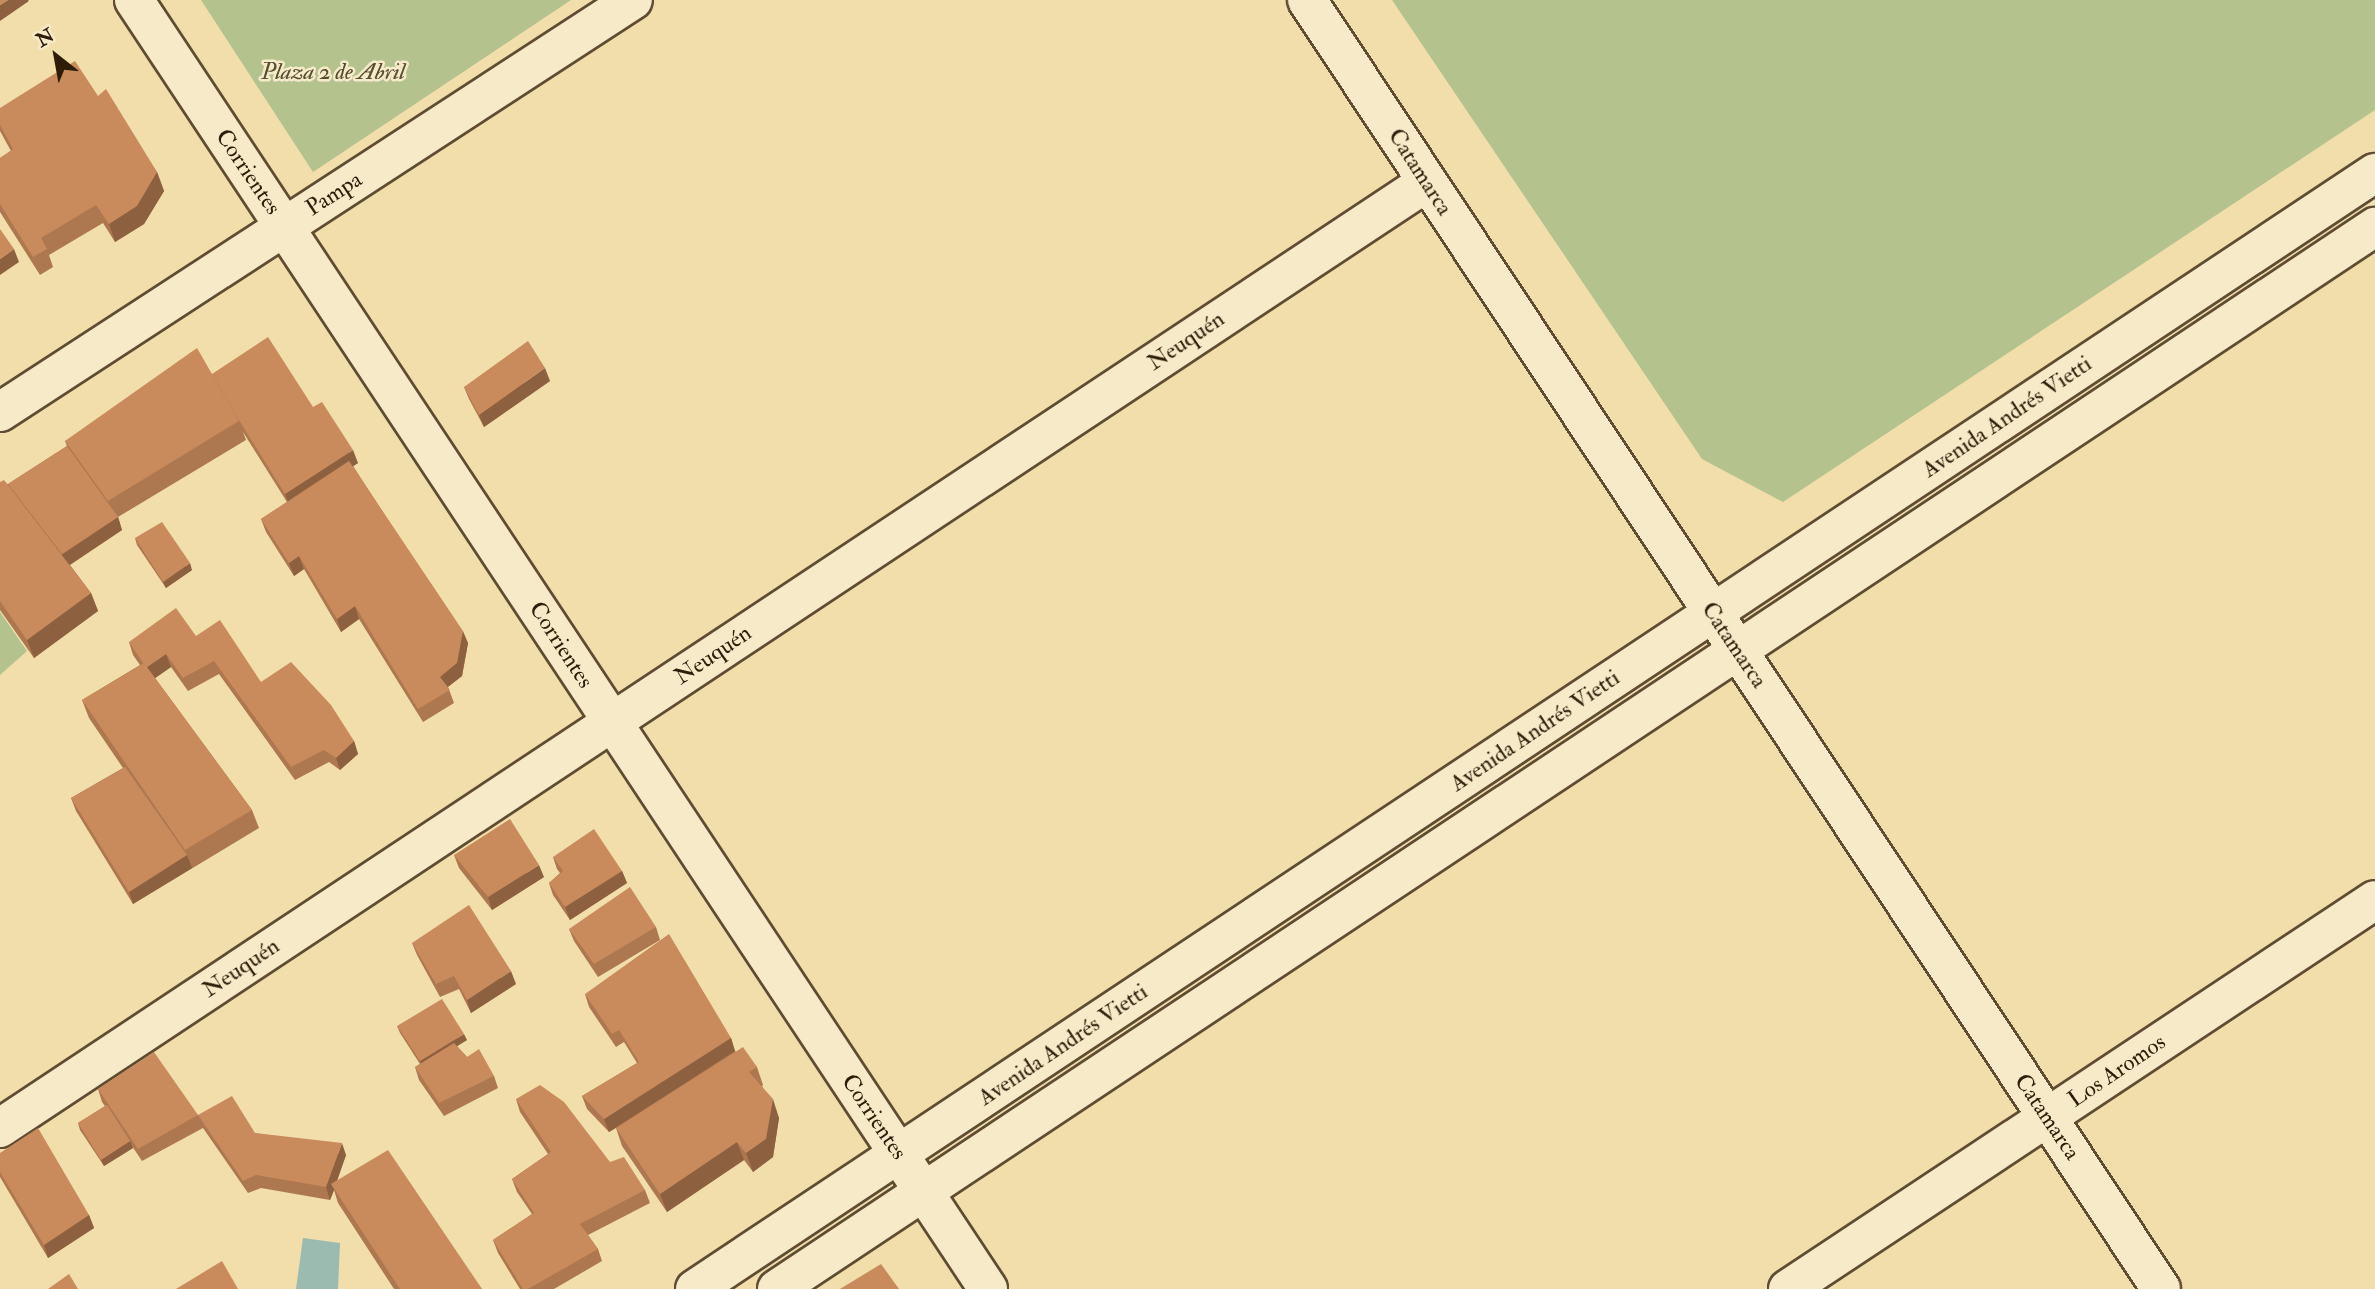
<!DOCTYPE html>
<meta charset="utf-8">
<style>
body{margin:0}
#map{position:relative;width:2375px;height:1289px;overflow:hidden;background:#f1deab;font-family:"IM FELL Double Pica",serif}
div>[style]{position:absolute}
.green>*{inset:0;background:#b4c28e}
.water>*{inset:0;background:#9cbbb0}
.roads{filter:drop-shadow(2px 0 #5f4c32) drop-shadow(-2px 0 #5f4c32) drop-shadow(0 2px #5f4c32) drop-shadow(0 -2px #5f4c32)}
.minor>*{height:38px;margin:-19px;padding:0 19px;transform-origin:19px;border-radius:19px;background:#f6eac8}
.wall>*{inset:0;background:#ad774f}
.shaded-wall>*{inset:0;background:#8d6140}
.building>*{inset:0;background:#c98a5c}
span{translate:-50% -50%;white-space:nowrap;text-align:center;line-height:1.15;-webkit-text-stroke:5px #f6eac8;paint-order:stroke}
.park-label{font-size:23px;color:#564e31;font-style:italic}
.street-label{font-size:23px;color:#2e1c09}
.north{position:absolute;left:21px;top:21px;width:70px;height:70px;-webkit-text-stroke:5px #f6eac8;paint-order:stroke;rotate:329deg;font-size:19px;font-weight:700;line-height:28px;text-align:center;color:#2e1c09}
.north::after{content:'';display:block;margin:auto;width:24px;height:32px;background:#2e1c09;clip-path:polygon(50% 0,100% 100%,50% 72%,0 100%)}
</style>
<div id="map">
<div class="green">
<i style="clip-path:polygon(201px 0,571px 0,313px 172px)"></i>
<i style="clip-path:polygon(1392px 0,2375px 0,2375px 110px,1783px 502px,1702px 459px)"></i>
<i style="clip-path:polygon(0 612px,27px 651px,0 675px)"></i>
</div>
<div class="water">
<i style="clip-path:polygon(303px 1238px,340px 1243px,338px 1289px,296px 1289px)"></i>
</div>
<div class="roads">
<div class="minor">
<i style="left:134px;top:0;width:1546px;rotate:56.47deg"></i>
<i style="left:1307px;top:0;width:1546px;rotate:56.47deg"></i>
<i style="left:0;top:412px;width:755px;rotate:-33.06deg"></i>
<i style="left:0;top:1128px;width:1712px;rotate:-33.54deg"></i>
<i style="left:695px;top:1289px;width:2017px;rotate:-33.6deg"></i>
<i style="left:777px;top:1289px;width:1919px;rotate:-33.61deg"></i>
<i style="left:1788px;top:1289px;width:704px;rotate:-33.53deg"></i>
</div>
</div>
<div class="wall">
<i style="clip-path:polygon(98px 96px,157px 172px,164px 191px,144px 224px,115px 242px,103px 223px,49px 255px,53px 267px,40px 275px,0 212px,0 158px,11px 151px,0 131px,0 108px)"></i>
<i style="clip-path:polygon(212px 374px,313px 407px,358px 463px,353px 466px,468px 643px,462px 676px,448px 687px,454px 703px,423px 722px,359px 619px,341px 632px,304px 569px,294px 576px,266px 532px,261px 519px,287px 502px,243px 432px,246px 440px,118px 517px,122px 530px,70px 565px,91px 593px,98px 611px,34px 658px,0 610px,0 482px,8px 484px,67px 446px,65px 441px)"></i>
<i style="clip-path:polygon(550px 381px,484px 427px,469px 399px,464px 387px)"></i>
<i style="clip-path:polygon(135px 538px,192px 570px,166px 588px,137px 545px)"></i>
<i style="clip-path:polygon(196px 636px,261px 682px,354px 741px,358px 754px,340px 770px,329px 762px,295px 780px,219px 674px,188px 691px,171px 667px,155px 678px,252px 810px,259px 828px,133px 904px,76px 811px,71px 798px,123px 768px,89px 718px,82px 700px,140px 665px,133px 655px,129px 642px)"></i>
<i style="clip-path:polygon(454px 855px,544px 877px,492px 910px,459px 868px)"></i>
<i style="clip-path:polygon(553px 857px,622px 871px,627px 883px,570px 920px,553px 895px,549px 883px,560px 873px,557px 869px)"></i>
<i style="clip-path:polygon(656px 927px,660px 940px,598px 977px,574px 941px,569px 929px)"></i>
<i style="clip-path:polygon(412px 943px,516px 984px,471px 1013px,459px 989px,440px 997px,417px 955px)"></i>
<i style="clip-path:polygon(585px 994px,731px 1038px,735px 1051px,757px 1067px,763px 1085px,762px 1086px,779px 1118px,773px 1157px,753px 1172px,744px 1160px,667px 1212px,622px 1146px,616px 1128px,609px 1132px,587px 1109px,582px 1096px,637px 1063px,624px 1042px,616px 1047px,589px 1007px)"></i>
<i style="clip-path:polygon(397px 1026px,467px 1040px,457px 1046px,467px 1057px,494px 1076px,498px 1088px,444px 1116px,419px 1080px,415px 1067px,420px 1064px,400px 1033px)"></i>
<i style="clip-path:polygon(98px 1089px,198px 1115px,255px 1133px,346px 1155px,337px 1181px,482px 1289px,394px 1289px,338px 1203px,334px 1190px,330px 1200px,261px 1188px,248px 1193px,203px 1128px,142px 1161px,132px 1146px,133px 1148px,104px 1166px,80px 1130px,78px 1123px,105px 1106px,102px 1102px)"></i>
<i style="clip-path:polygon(516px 1099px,610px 1162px,645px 1190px,650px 1203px,588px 1235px,598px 1249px,602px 1261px,554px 1289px,520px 1289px,498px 1253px,493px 1240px,532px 1214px,517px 1192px,512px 1179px,548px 1154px,520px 1112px)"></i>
<i style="clip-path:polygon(0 1153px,89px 1215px,94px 1228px,48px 1258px,0 1177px)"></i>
</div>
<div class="shaded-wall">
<i style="clip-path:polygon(8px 0,28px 0,29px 1px,0 21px,0 5px)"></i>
<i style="clip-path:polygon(157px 172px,164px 191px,144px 224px,115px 242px,109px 224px)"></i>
<i style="clip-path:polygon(14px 249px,19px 262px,0 275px,0 259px)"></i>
<i style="clip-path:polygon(545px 368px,550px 381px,484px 427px,479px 415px)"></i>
<i style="clip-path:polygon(353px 450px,358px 463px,290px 507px,285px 494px)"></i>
<i style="clip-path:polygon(118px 517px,122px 530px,65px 568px,60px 556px)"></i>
<i style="clip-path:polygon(299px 556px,304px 569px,294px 576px,289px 563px)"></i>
<i style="clip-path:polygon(190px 563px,192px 570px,166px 588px,163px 582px)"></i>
<i style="clip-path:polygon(91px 593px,98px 611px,34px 658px,27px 640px)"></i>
<i style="clip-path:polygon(355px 606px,359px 619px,341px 632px,337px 619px)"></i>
<i style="clip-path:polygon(463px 631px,468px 643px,462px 676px,445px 689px,440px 677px)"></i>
<i style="clip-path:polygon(166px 654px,171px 667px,151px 681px,146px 668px)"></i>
<i style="clip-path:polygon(354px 741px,358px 754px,340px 770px,336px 758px)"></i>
<i style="clip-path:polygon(187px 855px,192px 868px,133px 904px,129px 892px)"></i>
<i style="clip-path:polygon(539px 865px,544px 877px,492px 910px,488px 897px)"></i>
<i style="clip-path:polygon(622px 871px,627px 883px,570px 920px,565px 907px)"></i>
<i style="clip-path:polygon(511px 971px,516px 984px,471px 1013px,467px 1000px)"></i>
<i style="clip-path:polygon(464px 1034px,467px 1040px,422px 1068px,420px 1061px)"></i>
<i style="clip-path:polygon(731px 1038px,735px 1051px,609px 1132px,604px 1119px)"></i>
<i style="clip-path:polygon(773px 1099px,779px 1118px,773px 1157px,753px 1172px,746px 1153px)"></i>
<i style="clip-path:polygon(130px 1141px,133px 1148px,104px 1166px,101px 1160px)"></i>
<i style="clip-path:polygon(737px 1142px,744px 1160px,667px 1212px,660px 1194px)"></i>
<i style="clip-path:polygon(342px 1143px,346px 1155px,334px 1189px,331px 1184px,334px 1190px,330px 1200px,326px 1187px)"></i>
<i style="clip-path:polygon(89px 1215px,94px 1228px,48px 1258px,44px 1245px)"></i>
</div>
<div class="building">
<i style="clip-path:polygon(0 0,8px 0,0 5px)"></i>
<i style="clip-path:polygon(75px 61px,98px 96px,106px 89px,157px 172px,137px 206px,109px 224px,96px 205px,41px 238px,47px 249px,33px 257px,0 204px,0 158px,13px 149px,0 125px,0 108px)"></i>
<i style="clip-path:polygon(0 229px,14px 249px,0 259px)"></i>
<i style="clip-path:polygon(268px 337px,313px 407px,322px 402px,353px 450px,285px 494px,232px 409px,212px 374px)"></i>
<i style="clip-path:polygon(528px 341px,545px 368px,479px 415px,464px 387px)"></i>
<i style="clip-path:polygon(197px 348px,239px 421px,108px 501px,65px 441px)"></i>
<i style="clip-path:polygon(67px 446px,118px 517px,62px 554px,8px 484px)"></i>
<i style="clip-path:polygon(349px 461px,463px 631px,457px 663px,440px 677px,450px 690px,418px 709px,355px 606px,337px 619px,299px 556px,289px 563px,261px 519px)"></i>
<i style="clip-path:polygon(4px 480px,91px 593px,27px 640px,0 601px,0 482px)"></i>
<i style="clip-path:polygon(162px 522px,190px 563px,163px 582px,135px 538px)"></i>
<i style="clip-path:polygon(176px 608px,196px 636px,220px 620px,261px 682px,291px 662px,331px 705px,354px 741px,336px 758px,324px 750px,291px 767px,214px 661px,183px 678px,166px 654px,147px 667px,144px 663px,143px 663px,129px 642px)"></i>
<i style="clip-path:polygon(144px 663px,252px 810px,185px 850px,82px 700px)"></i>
<i style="clip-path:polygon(125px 767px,187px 855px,129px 892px,71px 798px)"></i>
<i style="clip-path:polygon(510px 819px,539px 865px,488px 897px,454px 855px)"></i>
<i style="clip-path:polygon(594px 829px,622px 871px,565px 907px,549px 883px,563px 871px,553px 857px)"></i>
<i style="clip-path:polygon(630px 887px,656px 927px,594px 964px,569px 929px)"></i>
<i style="clip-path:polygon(469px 905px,511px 971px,467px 1000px,454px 976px,436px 984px,412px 943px)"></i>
<i style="clip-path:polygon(669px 934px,731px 1038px,604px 1119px,582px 1096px,639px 1062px,619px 1030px,612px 1034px,585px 994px)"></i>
<i style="clip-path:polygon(442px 999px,464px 1034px,420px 1061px,397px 1026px)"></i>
<i style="clip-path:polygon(454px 1043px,467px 1057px,479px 1049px,494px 1076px,439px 1103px,415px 1067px)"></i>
<i style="clip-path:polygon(743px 1047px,757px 1067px,749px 1072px,773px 1099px,766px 1139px,746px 1153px,737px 1142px,660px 1194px,616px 1128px)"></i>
<i style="clip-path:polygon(154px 1052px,198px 1115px,138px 1149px,98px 1089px)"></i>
<i style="clip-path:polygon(540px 1085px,564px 1102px,610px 1162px,624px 1157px,645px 1190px,580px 1224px,598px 1249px,528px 1289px,523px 1289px,493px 1240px,534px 1213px,512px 1179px,551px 1152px,516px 1099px)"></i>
<i style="clip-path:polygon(232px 1096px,255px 1133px,342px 1143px,326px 1187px,256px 1175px,243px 1181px,198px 1115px)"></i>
<i style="clip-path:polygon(107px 1105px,130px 1141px,101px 1160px,78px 1123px)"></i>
<i style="clip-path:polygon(38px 1128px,89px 1215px,44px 1245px,0 1172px,0 1153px)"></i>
<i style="clip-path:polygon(388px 1150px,482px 1289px,400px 1289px,331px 1184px)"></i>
<i style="clip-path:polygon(222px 1261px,238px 1289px,176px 1289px)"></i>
<i style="clip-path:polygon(881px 1264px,899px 1289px,840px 1289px)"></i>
<i style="clip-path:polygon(69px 1274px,78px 1289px,48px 1289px)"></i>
</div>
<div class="park-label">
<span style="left:333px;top:72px">Plaza 2 de Abril</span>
</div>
<div class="street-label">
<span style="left:248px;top:172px;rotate:56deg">Corrientes</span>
<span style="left:1420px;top:172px;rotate:57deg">Catamarca</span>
<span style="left:334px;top:194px;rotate:-33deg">Pampa</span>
<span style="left:1186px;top:341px;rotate:-34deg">Neuquén</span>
<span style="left:2007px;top:417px;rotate:-34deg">Avenida Andrés Vietti</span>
<span style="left:561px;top:645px;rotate:57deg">Corrientes</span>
<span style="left:1734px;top:645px;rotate:56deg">Catamarca</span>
<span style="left:713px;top:655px;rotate:-34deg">Neuquén</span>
<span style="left:1535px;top:731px;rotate:-34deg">Avenida Andrés Vietti</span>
<span style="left:241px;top:968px;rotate:-34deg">Neuquén</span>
<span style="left:1063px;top:1045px;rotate:-34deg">Avenida Andrés Vietti</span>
<span style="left:2117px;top:1071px;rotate:-34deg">Los Aromos</span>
<span style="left:874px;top:1117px;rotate:56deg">Corrientes</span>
<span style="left:2047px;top:1117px;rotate:56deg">Catamarca</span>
</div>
<div class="north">N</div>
</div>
